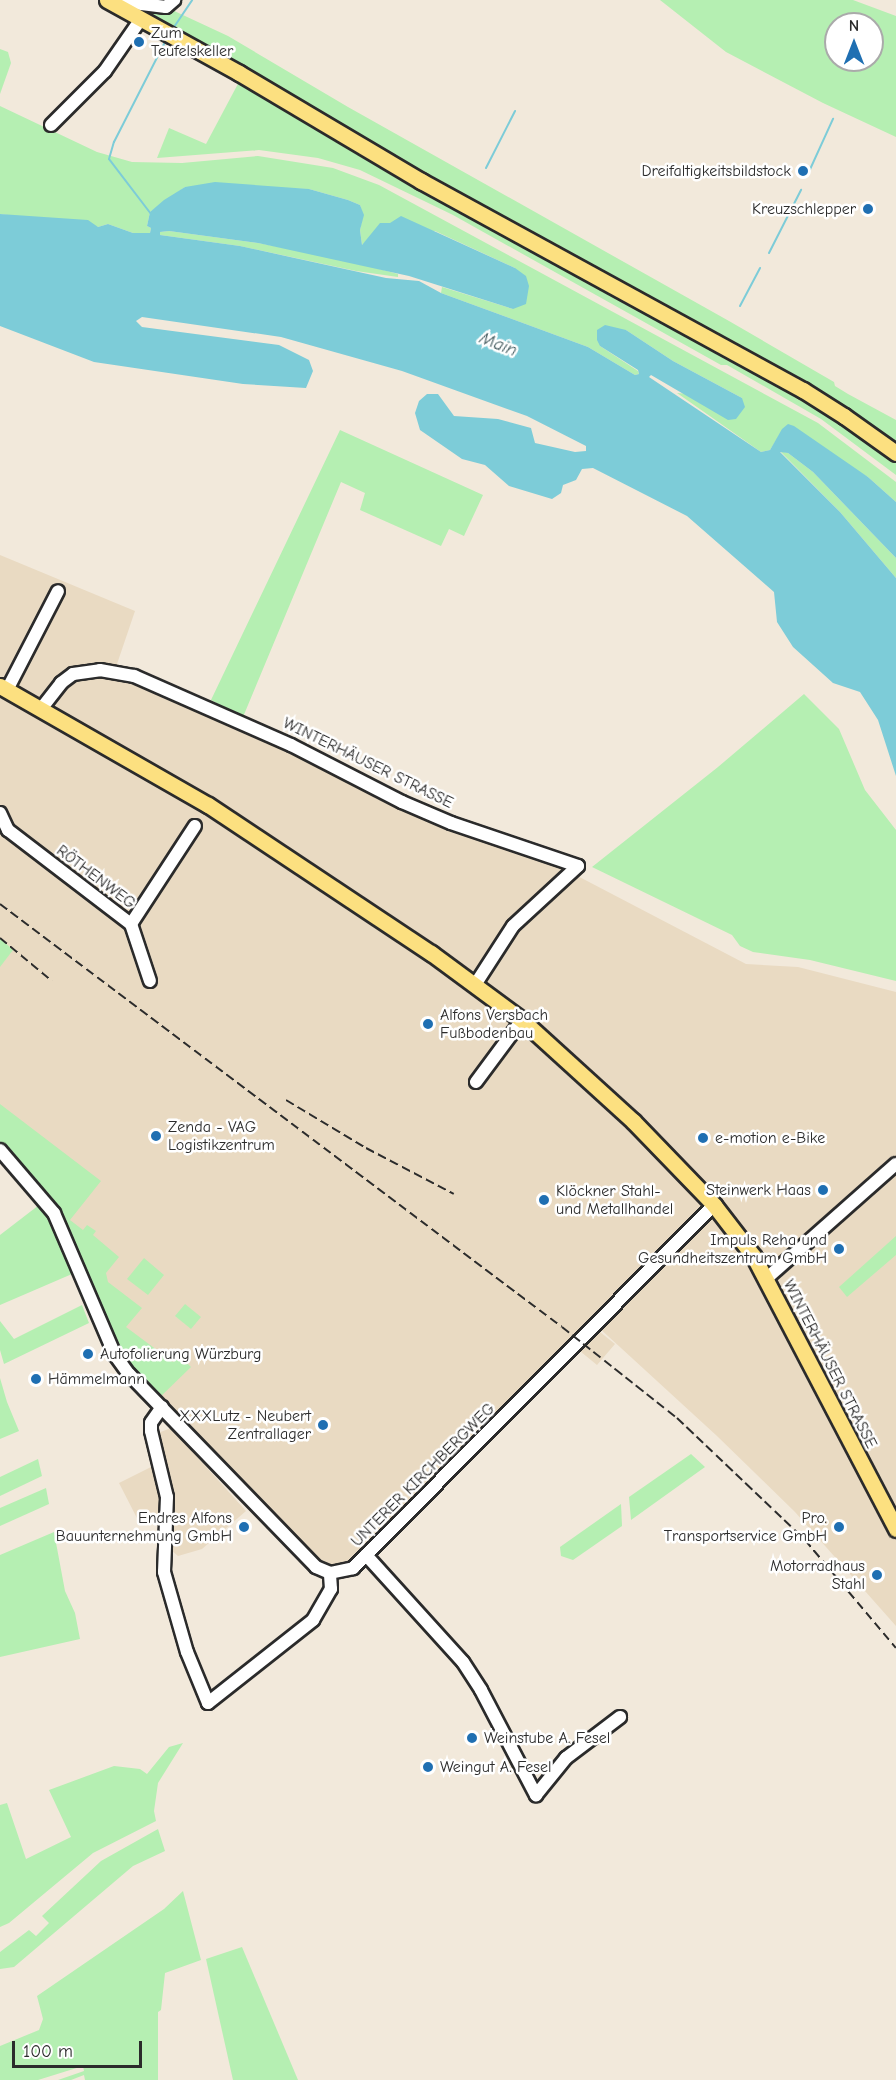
<!DOCTYPE html>
<meta charset="utf-8">
<style>
body{margin:0}
#map{position:relative;width:896px;height:2080px;overflow:hidden;background:#f2e9db;font-family:"Comic Neue",sans-serif}
div>[style]{position:absolute}
.built>*{inset:0;background:#e9dac2}
.green>*{inset:0;background:#b5efb2}
.water>*{inset:0;background:#7dccd8}
.stream>*{height:2px;margin:-1px;padding:0 1px;transform-origin:1px;border-radius:1px;background:#7dccd8}
.roads{filter:drop-shadow(2px 0 #2b2b2b) drop-shadow(-2px 0 #2b2b2b) drop-shadow(0 2px #2b2b2b) drop-shadow(0 -2px #2b2b2b)}
.minor>*{height:12px;margin:-6px;padding:0 6px;transform-origin:6px;border-radius:6px;background:#fff}
.major>*{height:15px;margin:-7.5px;padding:0 7.5px;transform-origin:7.5px;border-radius:7.5px;background:#fce080}
.rail>*{height:2px;margin-top:-1px;transform-origin:0;background:repeating-linear-gradient(90deg,#2b2b2b 0 9px,transparent 0 13.5px)}
.dots>*{width:16px;height:16px;translate:-50% -50%;box-sizing:border-box;border:3px solid #fff;border-radius:50%}
span{translate:-50% -50%;white-space:nowrap;text-align:center;line-height:1.15;-webkit-text-stroke:5px #fff;paint-order:stroke}
.poi-label{font-size:16px;color:#2b2b2b}
.left{translate:0 -50%;text-align:left}
.right{translate:-100% -50%;text-align:right}
.street-label{font-size:16px;color:#2b2b2b}
.water-label{font-size:18px;color:#445b5f;font-style:italic}
.north{position:absolute;left:824px;top:12px;width:60px;height:60px;box-sizing:border-box;background:#fff;border:2px solid #aaa;border-radius:50%;rotate:0deg;font-size:16px;font-weight:700;line-height:24px;text-align:center;color:#2b2b2b}
.north::after{content:'';display:block;margin:auto;width:21px;height:27px;background:#1f6fb2;clip-path:polygon(50% 0,100% 100%,50% 72%,0 100%)}
.scale{position:absolute;left:12px;top:2041px;width:130px;height:27px;box-sizing:border-box;border:3px solid #2b2b2b;border-top:0;padding-left:8px;font-size:18px;line-height:21px;white-space:nowrap;color:#2b2b2b;-webkit-text-stroke:4px #fff;paint-order:stroke}
</style>
<div id="map">
<div class="built">
<i style="clip-path:polygon(0 555px,135px 611px,117px 664px,401px 805px,568px 871px,746px 964px,798px 967px,896px 992px,896px 1626px,795px 1512px,717px 1436px,597px 1326px,595px 1328px,615px 1344px,597px 1365px,575px 1347px,353px 1568px,330px 1573px,129px 1374px,54px 1213px,0 1150px)"></i>
<i style="clip-path:polygon(171px 1428px,246px 1511px,202px 1549px,178px 1556px,160px 1541px,161px 1515px,140px 1524px,119px 1483px,153px 1466px,158px 1433px)"></i>
</div>
<div class="green">
<i style="clip-path:polygon(evenodd,660px 0,853px 0,896px 16px,896px 137px,823px 103px,726px 52px,660px 0,836px 24px,872px 24px,872px 60px,836px 60px,836px 24px)"></i>
<i style="clip-path:polygon(134px 6px,170px 9px,228px 36px,348px 107px,729px 321px,834px 382px,835px 386px,848px 394px,896px 420px,896px 447px,727px 346px,167px 30px)"></i>
<i style="clip-path:polygon(0 49px,8px 52px,11px 63px,0 94px)"></i>
<i style="clip-path:polygon(240px 80px,799px 394px,876px 444px,896px 462px,896px 475px,821px 419px,727px 365px,721px 365px,453px 215px,360px 170px,318px 158px,259px 150px,157px 158px,169px 128px,206px 144px)"></i>
<i style="clip-path:polygon(0 106px,97px 152px,132px 162px,182px 163px,258px 156px,333px 168px,379px 185px,818px 423px,896px 482px,896px 502px,868px 477px,783px 429px,770px 450px,761px 452px,677px 393px,742px 398px,673px 361px,626px 330px,600px 346px,638px 371px,639px 374px,635px 375px,588px 347px,441px 293px,442px 287px,513px 309px,515px 268px,435px 231px,372px 236px,362px 245px,360px 230px,363px 215px,360px 205px,348px 200px,309px 189px,185px 187px,150px 212px,147px 226px,151px 228px,150px 233px,133px 233px,108px 224px,98px 227px,0 214px)"></i>
<i style="clip-path:polygon(169px 231px,258px 243px,342px 259px,398px 274px,398px 277px,356px 271px,240px 246px,160px 235px,160px 232px)"></i>
<i style="clip-path:polygon(340px 430px,483px 495px,464px 536px,449px 529px,441px 546px,360px 510px,365px 493px,341px 482px,243px 717px,211px 700px)"></i>
<i style="clip-path:polygon(780px 451px,788px 453px,813px 472px,896px 558px,896px 578px,840px 512px)"></i>
<i style="clip-path:polygon(804px 694px,839px 729px,865px 790px,896px 830px,896px 981px,810px 960px,753px 952px,740px 946px,732px 935px,592px 867px,718px 767px)"></i>
<i style="clip-path:polygon(0 938px,13px 950px,0 967px)"></i>
<i style="clip-path:polygon(0 1104px,101px 1181px,70px 1220px,83px 1230px,87px 1225px,96px 1231px,93px 1235px,119px 1257px,106px 1273px,108px 1282px,142px 1308px,126px 1327px,173px 1362px,179px 1355px,191px 1367px,156px 1401px,129px 1374px,54px 1213px,0 1150px)"></i>
<i style="clip-path:polygon(39px 1205px,48px 1218px,72px 1274px,0 1305px,0 1235px)"></i>
<i style="clip-path:polygon(896px 1236px,896px 1255px,847px 1297px,839px 1287px)"></i>
<i style="clip-path:polygon(144px 1258px,164px 1275px,148px 1295px,127px 1279px)"></i>
<i style="clip-path:polygon(185px 1304px,201px 1317px,191px 1329px,175px 1316px)"></i>
<i style="clip-path:polygon(82px 1305px,89px 1323px,4px 1364px,0 1350px,0 1321px,14px 1339px)"></i>
<i style="clip-path:polygon(0 1378px,7px 1402px,19px 1431px,0 1439px)"></i>
<i style="clip-path:polygon(691px 1454px,705px 1467px,631px 1520px,629px 1497px)"></i>
<i style="clip-path:polygon(38px 1459px,42px 1476px,0 1496px,0 1477px)"></i>
<i style="clip-path:polygon(46px 1488px,49px 1504px,0 1526px,0 1508px)"></i>
<i style="clip-path:polygon(621px 1504px,622px 1526px,573px 1560px,561px 1556px,560px 1547px)"></i>
<i style="clip-path:polygon(54px 1532px,65px 1591px,75px 1613px,80px 1639px,0 1657px,0 1555px)"></i>
<i style="clip-path:polygon(183px 1743px,158px 1783px,154px 1811px,156px 1821px,93px 1853px,9px 1923px,0 1927px,0 1805px,7px 1803px,26px 1859px,71px 1837px,49px 1790px,114px 1766px,140px 1769px,147px 1774px,169px 1747px)"></i>
<i style="clip-path:polygon(158px 1829px,165px 1851px,133px 1866px,14px 1967px,0 1969px,0 1952px,29px 1930px,36px 1936px,49px 1923px,42px 1916px,101px 1861px)"></i>
<i style="clip-path:polygon(183px 1891px,201px 1960px,165px 1973px,161px 2010px,158px 2012px,158px 2080px,85px 2080px,84px 2075px,71px 2080px,58px 2080px,84px 2071px,83px 2066px,38px 2080px,0 2080px,0 2046px,39px 2030px,43px 2019px,37px 1996px,164px 1909px)"></i>
<i style="clip-path:polygon(242px 1947px,298px 2080px,233px 2080px,206px 1959px)"></i>
</div>
<div class="water">
<i style="clip-path:polygon(215px 182px,309px 189px,348px 200px,360px 205px,364px 215px,360px 230px,362px 245px,380px 223px,390px 223px,401px 216px,515px 268px,526px 276px,529px 286px,526px 304px,513px 309px,409px 276px,258px 243px,169px 231px,160px 232px,160px 235px,240px 246px,386px 278px,419px 281px,441px 293px,588px 347px,635px 375px,639px 374px,638px 370px,600px 346px,597px 340px,597px 330px,605px 325px,626px 330px,673px 361px,742px 398px,745px 407px,736px 419px,728px 420px,651px 375px,649px 377px,761px 452px,770px 450px,782px 429px,788px 424px,794px 426px,868px 477px,896px 502px,896px 558px,813px 472px,788px 453px,780px 452px,840px 512px,896px 578px,896px 776px,878px 720px,860px 692px,833px 683px,793px 647px,777px 622px,774px 592px,687px 516px,593px 468px,582px 469px,576px 480px,563px 485px,561px 493px,552px 499px,509px 486px,485px 465px,462px 459px,420px 430px,415px 413px,419px 401px,427px 394px,438px 394px,454px 416px,498px 419px,531px 428px,535px 443px,575px 452px,586px 451px,586px 446px,527px 416px,402px 371px,281px 337px,142px 317px,136px 321px,142px 327px,279px 345px,309px 360px,313px 371px,306px 388px,243px 384px,94px 362px,0 326px,0 214px,88px 220px,98px 227px,108px 224px,133px 233px,150px 233px,151px 228px,147px 226px,150px 212px,164px 200px,185px 187px)"></i>
</div>
<div class="stream">
<i style="left:172px;top:30px;width:36px;rotate:-56deg"></i>
<i style="left:486px;top:168px;width:64px;rotate:-63deg"></i>
<i style="left:807px;top:176px;width:63px;rotate:-65.5deg"></i>
<i style="left:151px;top:214px;width:69px;rotate:-127.4deg"></i>
<i style="left:109px;top:159px;width:18px;rotate:-74deg"></i>
<i style="left:114px;top:142px;width:114px;rotate:-63deg"></i>
<i style="left:769px;top:253px;width:71px;rotate:-63.1deg"></i>
<i style="left:740px;top:306px;width:43px;rotate:-62.2deg"></i>
</div>
<div class="roads">
<div class="minor">
<i style="left:117px;top:5px;width:9px;rotate:-21deg"></i>
<i style="left:125px;top:2px;width:41px;rotate:7deg"></i>
<i style="left:166px;top:7px;width:11px;rotate:-41deg"></i>
<i style="left:51px;top:125px;width:76px;rotate:-45deg"></i>
<i style="left:105px;top:71px;width:63px;rotate:-55.3deg"></i>
<i style="left:7px;top:690px;width:111px;rotate:-62.7deg"></i>
<i style="left:41px;top:709px;width:33px;rotate:-52deg"></i>
<i style="left:61px;top:683px;width:15px;rotate:-37deg"></i>
<i style="left:73px;top:674px;width:27px;rotate:-8deg"></i>
<i style="left:100px;top:670px;width:35px;rotate:10deg"></i>
<i style="left:134px;top:676px;width:171px;rotate:23.7deg"></i>
<i style="left:291px;top:745px;width:125px;rotate:27.2deg"></i>
<i style="left:402px;top:802px;width:53px;rotate:23.2deg"></i>
<i style="left:451px;top:823px;width:134px;rotate:18.7deg"></i>
<i style="left:578px;top:866px;width:88px;rotate:137.3deg"></i>
<i style="left:513px;top:926px;width:70px;rotate:122.8deg"></i>
<i style="left:0;top:813px;width:19px;rotate:65deg"></i>
<i style="left:8px;top:830px;width:155px;rotate:37.4deg"></i>
<i style="left:131px;top:924px;width:60px;rotate:71.6deg"></i>
<i style="left:131px;top:924px;width:117px;rotate:-56.9deg"></i>
<i style="left:476px;top:1082px;width:77px;rotate:-53.4deg"></i>
<i style="left:0;top:1150px;width:83px;rotate:49.4deg"></i>
<i style="left:54px;top:1213px;width:155px;rotate:66.8deg"></i>
<i style="left:115px;top:1355px;width:24px;rotate:54deg"></i>
<i style="left:129px;top:1374px;width:269px;rotate:45.9deg"></i>
<i style="left:316px;top:1567px;width:15px;rotate:23deg"></i>
<i style="left:330px;top:1573px;width:24px;rotate:-12deg"></i>
<i style="left:353px;top:1568px;width:512px;rotate:-45.16deg"></i>
<i style="left:767px;top:1278px;width:172px;rotate:-41.5deg"></i>
<i style="left:162px;top:1407px;width:19px;rotate:125deg"></i>
<i style="left:151px;top:1423px;width:8px;rotate:90deg"></i>
<i style="left:151px;top:1431px;width:68px;rotate:76.4deg"></i>
<i style="left:167px;top:1497px;width:75px;rotate:92.3deg"></i>
<i style="left:164px;top:1572px;width:83px;rotate:74deg"></i>
<i style="left:187px;top:1652px;width:55px;rotate:67.6deg"></i>
<i style="left:208px;top:1703px;width:134px;rotate:-38.3deg"></i>
<i style="left:313px;top:1620px;width:36px;rotate:-60deg"></i>
<i style="left:331px;top:1589px;width:16px;rotate:-94deg"></i>
<i style="left:366px;top:1555px;width:144px;rotate:47.8deg"></i>
<i style="left:463px;top:1662px;width:33px;rotate:57deg"></i>
<i style="left:481px;top:1690px;width:119px;rotate:62.4deg"></i>
<i style="left:536px;top:1795px;width:48px;rotate:-51deg"></i>
<i style="left:566px;top:1758px;width:68px;rotate:-37.2deg"></i>
</div>
<div class="major">
<i style="left:107px;top:0;width:151px;rotate:28.9deg"></i>
<i style="left:239px;top:73px;width:212px;rotate:30.7deg"></i>
<i style="left:421px;top:181px;width:435px;rotate:28.7deg"></i>
<i style="left:803px;top:390px;width:49px;rotate:32.4deg"></i>
<i style="left:844px;top:416px;width:64px;rotate:35.4deg"></i>
<i style="left:0;top:686px;width:240px;rotate:29.8deg"></i>
<i style="left:208px;top:805px;width:268px;rotate:33.6deg"></i>
<i style="left:431px;top:953px;width:113px;rotate:36.4deg"></i>
<i style="left:522px;top:1020px;width:150px;rotate:42.3deg"></i>
<i style="left:633px;top:1121px;width:117px;rotate:46deg"></i>
<i style="left:714px;top:1205px;width:66px;rotate:52.4deg"></i>
<i style="left:754px;top:1257px;width:307px;rotate:62.4deg"></i>
</div>
</div>
<div class="rail">
<i style="left:0;top:904px;width:703px;rotate:36.97deg"></i>
<i style="left:562px;top:1327px;width:147px;rotate:38.4deg"></i>
<i style="left:677px;top:1418px;width:177px;rotate:43.6deg"></i>
<i style="left:805px;top:1540px;width:141px;rotate:49.9deg"></i>
<i style="left:0;top:938px;width:67px;rotate:39.6deg"></i>
<i style="left:286px;top:1100px;width:93px;rotate:31deg"></i>
<i style="left:366px;top:1148px;width:99px;rotate:27.6deg"></i>
</div>
<div class="dots">
<i style="left:139px;top:42px;background:#1f6fb2"></i>
<i style="left:803px;top:171px;background:#1f6fb2"></i>
<i style="left:868px;top:209px;background:#1f6fb2"></i>
<i style="left:428px;top:1024px;background:#1f6fb2"></i>
<i style="left:156px;top:1136px;background:#1f6fb2"></i>
<i style="left:703px;top:1138px;background:#1f6fb2"></i>
<i style="left:823px;top:1190px;background:#1f6fb2"></i>
<i style="left:544px;top:1200px;background:#1f6fb2"></i>
<i style="left:839px;top:1249px;background:#1f6fb2"></i>
<i style="left:88px;top:1354px;background:#1f6fb2"></i>
<i style="left:36px;top:1379px;background:#1f6fb2"></i>
<i style="left:323px;top:1425px;background:#1f6fb2"></i>
<i style="left:244px;top:1527px;background:#1f6fb2"></i>
<i style="left:839px;top:1527px;background:#1f6fb2"></i>
<i style="left:877px;top:1575px;background:#1f6fb2"></i>
<i style="left:472px;top:1738px;background:#1f6fb2"></i>
<i style="left:428px;top:1767px;background:#1f6fb2"></i>
</div>
<div class="poi-label">
<span class="left" style="left:151px;top:42px">Zum<br>Teufelskeller</span>
<span class="right" style="left:791px;top:171px">Dreifaltigkeitsbildstock</span>
<span class="right" style="left:856px;top:209px">Kreuzschlepper</span>
<span class="left" style="left:440px;top:1024px">Alfons Versbach<br>Fußbodenbau</span>
<span class="left" style="left:168px;top:1136px">Zenda - VAG<br>Logistikzentrum</span>
<span class="left" style="left:715px;top:1138px">e-motion e-Bike</span>
<span class="right" style="left:811px;top:1190px">Steinwerk Haas</span>
<span class="left" style="left:556px;top:1200px">Klöckner Stahl-<br>und Metallhandel</span>
<span class="right" style="left:827px;top:1249px">Impuls Reha und<br>Gesundheitszentrum GmbH</span>
<span class="left" style="left:100px;top:1354px">Autofolierung Würzburg</span>
<span class="left" style="left:48px;top:1379px">Hämmelmann</span>
<span class="right" style="left:311px;top:1425px">XXXLutz - Neubert<br>Zentrallager</span>
<span class="right" style="left:232px;top:1527px">Endres Alfons<br>Bauunternehmung GmbH</span>
<span class="right" style="left:827px;top:1527px">Pro.<br>Transportservice GmbH</span>
<span class="right" style="left:865px;top:1575px">Motorradhaus<br>Stahl</span>
<span class="left" style="left:484px;top:1738px">Weinstube A. Fesel</span>
<span class="left" style="left:440px;top:1767px">Weingut A. Fesel</span>
</div>
<div class="street-label">
<span style="left:368px;top:763px;rotate:26deg">WINTERHÄUSER STRASSE</span>
<span style="left:96px;top:877px;rotate:37deg">RÖTHENWEG</span>
<span style="left:830px;top:1364px;rotate:63deg">WINTERHÄUSER STRASSE</span>
<span style="left:423px;top:1475px;rotate:-45deg">UNTERER KIRCHBERGWEG</span>
</div>
<div class="water-label">
<span style="left:498px;top:345px;rotate:22deg">Main</span>
</div>
<div class="north">N</div>
<div class="scale">100 m</div>
</div>
